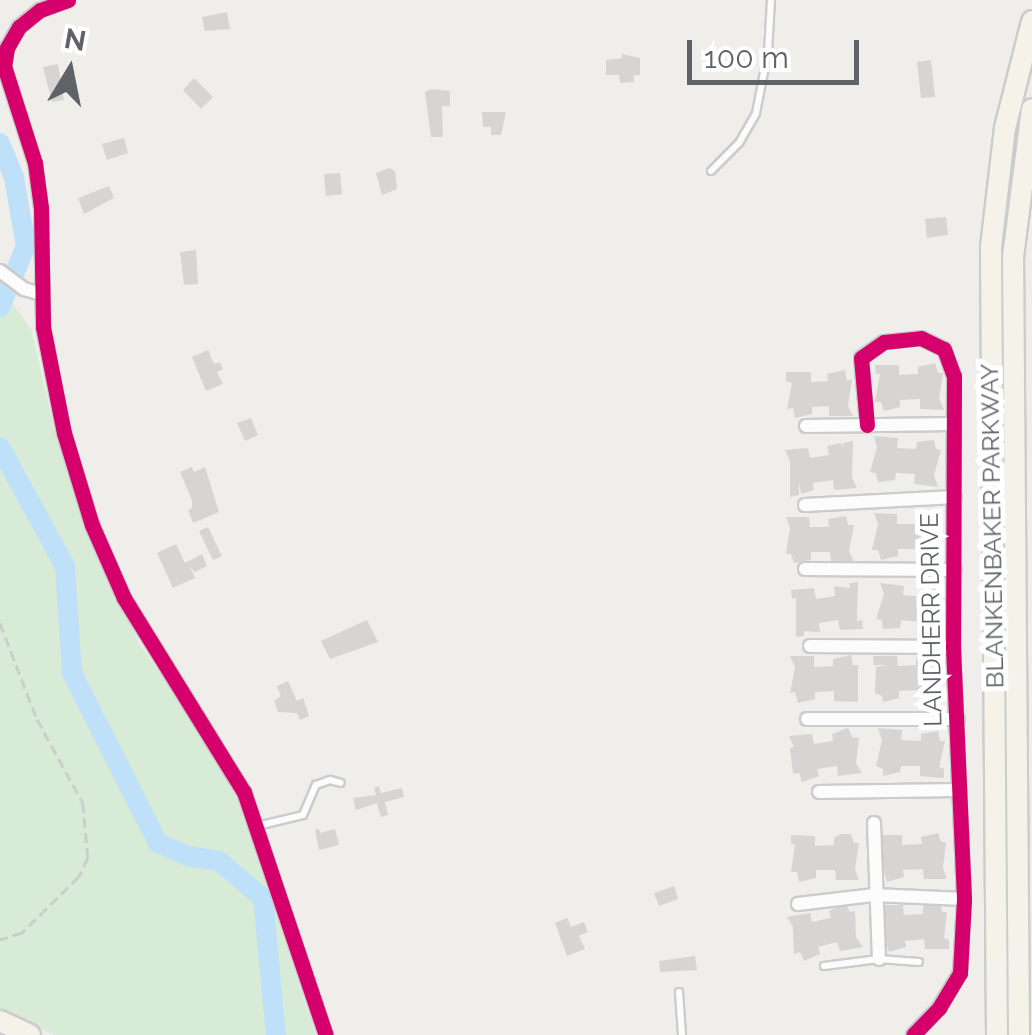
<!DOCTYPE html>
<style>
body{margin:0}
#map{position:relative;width:1032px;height:1035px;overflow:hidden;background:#efeeea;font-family:Raleway,sans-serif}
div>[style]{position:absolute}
.green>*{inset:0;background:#d8ebd6}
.river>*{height:20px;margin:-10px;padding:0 10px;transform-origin:10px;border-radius:10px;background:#bfe0f9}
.building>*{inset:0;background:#d6d5d3}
.path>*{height:2.5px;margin-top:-1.25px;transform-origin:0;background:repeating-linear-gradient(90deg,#cacfcc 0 10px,transparent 0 15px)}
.roads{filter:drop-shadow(2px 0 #cbcccc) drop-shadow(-2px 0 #cbcccc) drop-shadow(0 2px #cbcccc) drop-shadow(0 -2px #cbcccc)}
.service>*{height:6px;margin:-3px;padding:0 3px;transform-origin:3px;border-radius:3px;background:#fdfcfc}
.minor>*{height:12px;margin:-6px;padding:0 6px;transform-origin:6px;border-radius:6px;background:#fdfcfc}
.primary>*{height:20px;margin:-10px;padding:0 10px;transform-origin:10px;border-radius:10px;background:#f4f2e9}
.cycleway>*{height:15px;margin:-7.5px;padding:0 7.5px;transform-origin:7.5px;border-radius:7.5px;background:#d6006c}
span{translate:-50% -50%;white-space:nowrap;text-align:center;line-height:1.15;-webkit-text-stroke:10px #fff;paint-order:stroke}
.street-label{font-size:25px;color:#5f6368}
.north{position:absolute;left:20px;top:20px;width:100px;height:100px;-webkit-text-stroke:8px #fff;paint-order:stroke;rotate:10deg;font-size:28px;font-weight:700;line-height:40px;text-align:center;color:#5f6368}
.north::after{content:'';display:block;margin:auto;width:35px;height:45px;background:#5f6368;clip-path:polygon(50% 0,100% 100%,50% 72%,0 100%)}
.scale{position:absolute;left:687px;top:40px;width:172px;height:45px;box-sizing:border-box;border:5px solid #5f6368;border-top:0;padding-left:12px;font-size:30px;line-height:35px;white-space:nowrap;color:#5f6368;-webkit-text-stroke:8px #fff;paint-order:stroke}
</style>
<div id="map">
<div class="green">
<i style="clip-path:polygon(0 287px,31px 329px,53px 423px,95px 549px,140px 645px,208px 742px,238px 801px,316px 1035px,54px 1035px,0 1009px)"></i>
</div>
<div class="river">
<i style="left:0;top:143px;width:38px;rotate:68deg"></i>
<i style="left:14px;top:178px;width:69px;rotate:80deg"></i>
<i style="left:26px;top:246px;width:66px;rotate:113.1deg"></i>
<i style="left:0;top:447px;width:136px;rotate:61.4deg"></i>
<i style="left:65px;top:566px;width:107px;rotate:86.3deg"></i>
<i style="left:72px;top:673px;width:191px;rotate:63.2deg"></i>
<i style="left:158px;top:843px;width:33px;rotate:23deg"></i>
<i style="left:188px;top:856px;width:31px;rotate:9deg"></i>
<i style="left:219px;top:861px;width:57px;rotate:40.1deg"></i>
<i style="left:263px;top:898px;width:138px;rotate:84.6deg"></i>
</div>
<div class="building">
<i style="clip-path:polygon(227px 12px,230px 29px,205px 31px,202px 17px)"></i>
<i style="clip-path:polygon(622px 54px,640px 58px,640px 75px,634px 75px,634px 82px,620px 83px,619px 75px,606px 75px,606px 60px,622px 58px)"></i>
<i style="clip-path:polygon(931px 60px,935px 97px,921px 98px,917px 62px)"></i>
<i style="clip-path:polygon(58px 64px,64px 100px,52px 102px,43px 67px)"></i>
<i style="clip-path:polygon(194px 78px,213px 97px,201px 109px,183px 90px)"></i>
<i style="clip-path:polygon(431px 89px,450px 91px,450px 106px,442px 106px,443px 137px,431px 137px,425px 92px)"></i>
<i style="clip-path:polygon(482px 112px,506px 112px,501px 135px,491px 135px,491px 127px,483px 127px)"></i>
<i style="clip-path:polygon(124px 138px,128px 153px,107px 160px,102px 144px)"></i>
<i style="clip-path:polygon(389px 168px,395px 171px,397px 189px,382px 195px,376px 173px)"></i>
<i style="clip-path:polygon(340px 173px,342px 194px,326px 196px,324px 174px)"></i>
<i style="clip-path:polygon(109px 186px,114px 198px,84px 214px,78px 198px)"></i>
<i style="clip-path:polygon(946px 217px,948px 235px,927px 238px,925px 219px)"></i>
<i style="clip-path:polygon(196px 250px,198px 284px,184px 285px,180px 252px)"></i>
<i style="clip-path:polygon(208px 350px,214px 364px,220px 362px,223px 369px,217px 372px,223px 384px,206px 391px,192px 357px)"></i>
<i style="clip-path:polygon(935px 363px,938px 373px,943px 373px,939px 398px,944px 410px,920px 409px,920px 399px,900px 400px,900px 407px,884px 411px,881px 402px,875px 402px,880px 374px,876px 374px,875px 365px,899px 365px,899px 375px,918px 374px,918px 367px)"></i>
<i style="clip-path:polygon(845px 370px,847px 380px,852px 380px,848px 406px,853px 416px,829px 416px,829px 406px,812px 407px,812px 414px,795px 418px,793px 408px,787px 409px,792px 383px,786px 381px,786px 372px,811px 372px,811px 382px,828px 381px,827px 374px)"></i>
<i style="clip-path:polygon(251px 418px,258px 435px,245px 441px,237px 423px)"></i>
<i style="clip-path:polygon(874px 436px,898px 438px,897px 448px,916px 449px,917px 442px,934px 440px,936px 449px,941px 450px,934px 475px,938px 487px,914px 484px,915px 474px,896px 473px,895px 480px,878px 482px,876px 473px,870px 472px,877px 447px)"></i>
<i style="clip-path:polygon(853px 441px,852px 477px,857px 488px,834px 490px,833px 480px,813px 483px,814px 490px,801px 494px,799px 482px,799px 495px,790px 497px,790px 461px,785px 450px,808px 448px,810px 458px,829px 455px,827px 446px,841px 443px,844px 447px,843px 443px)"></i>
<i style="clip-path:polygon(192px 467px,194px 472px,205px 467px,219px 512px,193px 523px,188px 510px,192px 508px,192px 500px,180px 472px)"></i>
<i style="clip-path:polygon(874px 513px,897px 514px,897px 524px,916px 524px,916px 517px,934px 513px,936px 523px,941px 523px,936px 549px,941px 560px,917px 559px,917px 549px,898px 549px,898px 556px,881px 560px,878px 550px,872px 550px,878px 524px)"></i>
<i style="clip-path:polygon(846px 516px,848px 525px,854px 525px,849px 551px,854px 562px,831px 562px,830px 552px,811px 552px,811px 560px,794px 563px,791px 554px,786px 554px,790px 528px,786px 517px,809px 517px,810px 527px,829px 527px,828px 519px)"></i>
<i style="clip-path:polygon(208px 527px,222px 556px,213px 560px,199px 531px)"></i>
<i style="clip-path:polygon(176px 544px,185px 563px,202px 554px,207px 566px,195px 572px,190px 567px,195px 578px,173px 588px,157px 553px)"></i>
<i style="clip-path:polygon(858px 582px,857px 621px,862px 620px,863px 629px,840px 630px,838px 620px,819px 623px,820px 632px,804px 631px,804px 636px,796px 637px,796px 598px,792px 599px,791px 590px,814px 588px,816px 599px,835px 596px,834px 586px,850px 588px,849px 583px)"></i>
<i style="clip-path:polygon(880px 583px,904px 586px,903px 595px,922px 597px,923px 590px,940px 588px,942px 598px,947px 599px,939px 624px,943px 635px,919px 632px,920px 622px,901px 620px,900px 628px,883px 629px,882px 620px,876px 619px,884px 594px)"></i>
<i style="clip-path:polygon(367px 620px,378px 642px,330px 659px,321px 641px)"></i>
<i style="clip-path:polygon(933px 653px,936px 663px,941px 662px,938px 690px,942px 690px,942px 700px,919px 699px,919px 690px,899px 691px,899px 698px,883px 702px,882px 696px,875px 693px,876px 667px,887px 665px,874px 665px,873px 656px,897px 656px,898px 666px,916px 665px,916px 658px)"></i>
<i style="clip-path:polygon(851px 655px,853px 665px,858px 665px,858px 702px,834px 701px,834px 691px,815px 692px,815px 699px,798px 703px,795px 692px,790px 693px,795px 667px,790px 656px,814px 656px,814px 667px,833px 666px,833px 659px)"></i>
<i style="clip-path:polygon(288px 681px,297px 701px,303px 698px,309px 716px,300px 720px,297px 713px,278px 712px,274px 701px,281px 696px,277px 686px)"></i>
<i style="clip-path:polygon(848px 728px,852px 737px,859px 738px,856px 763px,862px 773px,838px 776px,837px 766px,817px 769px,819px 776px,802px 782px,799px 773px,793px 774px,790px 748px,794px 747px,789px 736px,812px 734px,814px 744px,833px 741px,832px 734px)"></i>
<i style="clip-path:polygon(878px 728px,902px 730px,901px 740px,921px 741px,921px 734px,938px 731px,940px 741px,945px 741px,939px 767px,944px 769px,944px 778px,920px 776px,920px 766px,901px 766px,900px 772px,883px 776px,883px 769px,876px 766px,882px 740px)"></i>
<i style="clip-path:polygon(379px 786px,381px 793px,402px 788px,404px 797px,385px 802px,388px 815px,381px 817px,377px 803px,356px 810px,353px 798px,376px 795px,374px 788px)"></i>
<i style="clip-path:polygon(319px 829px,320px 833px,335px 829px,339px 845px,319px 850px,315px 830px)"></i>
<i style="clip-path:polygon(938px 833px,941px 842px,946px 842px,943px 868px,947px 879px,924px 879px,923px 869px,903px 870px,904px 877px,887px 882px,884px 872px,879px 872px,883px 846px,878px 835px,902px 835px,902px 845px,922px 844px,921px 837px)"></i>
<i style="clip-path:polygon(841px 834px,851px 834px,854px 843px,859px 843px,855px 869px,859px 880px,836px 880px,835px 870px,816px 870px,816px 878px,799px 882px,797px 872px,791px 872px,795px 844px,791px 844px,791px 835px,815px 836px,815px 846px,834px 845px,834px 838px)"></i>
<i style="clip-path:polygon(674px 886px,678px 899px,659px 906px,654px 893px)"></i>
<i style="clip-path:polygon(845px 903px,850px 912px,855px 911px,856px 937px,863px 947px,840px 951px,837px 942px,818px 947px,820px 954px,804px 961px,800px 952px,794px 954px,793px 927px,787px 917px,810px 913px,812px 922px,831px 918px,829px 911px)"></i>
<i style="clip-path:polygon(930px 903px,940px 903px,942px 912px,947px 912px,944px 938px,949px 940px,949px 949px,925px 949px,924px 939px,905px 941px,906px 947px,889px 952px,886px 942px,880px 943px,884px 916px,879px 905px,903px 905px,904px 915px,923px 914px,923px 907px)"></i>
<i style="clip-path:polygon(567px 918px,571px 927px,584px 922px,588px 932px,579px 936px,585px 949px,567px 956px,555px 923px)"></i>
<i style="clip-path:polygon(695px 956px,697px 970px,660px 972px,659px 961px)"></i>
</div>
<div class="path">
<i style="left:0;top:623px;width:103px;rotate:68.9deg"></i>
<i style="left:37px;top:719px;width:96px;rotate:61.3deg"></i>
<i style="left:83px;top:803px;width:55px;rotate:84.8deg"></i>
<i style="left:88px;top:858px;width:21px;rotate:115deg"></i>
<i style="left:79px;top:877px;width:80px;rotate:135.5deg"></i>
<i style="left:22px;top:933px;width:23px;rotate:162deg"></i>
</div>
<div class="roads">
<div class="service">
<i style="left:711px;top:171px;width:40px;rotate:-45deg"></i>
<i style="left:739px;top:143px;width:34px;rotate:-60deg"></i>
<i style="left:756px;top:113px;width:62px;rotate:-78.9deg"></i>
<i style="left:768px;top:52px;width:52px;rotate:-86.7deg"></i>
<i style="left:257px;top:826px;width:47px;rotate:-13.4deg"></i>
<i style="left:303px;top:815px;width:33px;rotate:-67deg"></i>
<i style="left:316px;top:785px;width:15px;rotate:-20deg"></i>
<i style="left:330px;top:780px;width:11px;rotate:15deg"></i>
<i style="left:824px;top:966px;width:55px;rotate:-7.3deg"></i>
<i style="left:879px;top:959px;width:40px;rotate:4.3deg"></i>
<i style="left:679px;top:992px;width:43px;rotate:86deg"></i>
</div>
<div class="minor">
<i style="left:68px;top:0;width:30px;rotate:160deg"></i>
<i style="left:40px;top:10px;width:27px;rotate:141deg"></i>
<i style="left:19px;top:27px;width:24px;rotate:120deg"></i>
<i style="left:7px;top:48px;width:18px;rotate:99deg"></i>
<i style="left:4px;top:66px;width:102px;rotate:72.3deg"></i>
<i style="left:35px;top:163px;width:45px;rotate:82.4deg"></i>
<i style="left:41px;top:208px;width:119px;rotate:89deg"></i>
<i style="left:43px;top:327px;width:108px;rotate:78.8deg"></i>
<i style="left:64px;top:433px;width:96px;rotate:73.1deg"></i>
<i style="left:92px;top:525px;width:80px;rotate:66.3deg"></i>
<i style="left:124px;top:598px;width:228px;rotate:58.3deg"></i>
<i style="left:244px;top:792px;width:256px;rotate:71.4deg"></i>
<i style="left:0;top:271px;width:30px;rotate:37deg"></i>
<i style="left:24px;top:289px;width:18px;rotate:16deg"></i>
<i style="left:867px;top:425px;width:67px;rotate:-95.1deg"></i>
<i style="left:861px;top:358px;width:28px;rotate:-35deg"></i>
<i style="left:884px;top:342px;width:37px;rotate:-6deg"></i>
<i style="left:921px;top:338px;width:25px;rotate:26deg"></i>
<i style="left:944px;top:349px;width:29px;rotate:70deg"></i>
<i style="left:954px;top:376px;width:271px;rotate:90.2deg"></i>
<i style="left:953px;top:647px;width:252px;rotate:87.5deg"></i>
<i style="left:964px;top:899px;width:74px;rotate:93.1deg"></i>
<i style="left:960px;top:973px;width:41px;rotate:121deg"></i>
<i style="left:939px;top:1008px;width:37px;rotate:134deg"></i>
<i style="left:806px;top:426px;width:148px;rotate:-0.8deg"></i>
<i style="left:805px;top:505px;width:150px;rotate:-3.1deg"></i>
<i style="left:805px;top:569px;width:150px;rotate:0.4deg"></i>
<i style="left:810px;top:646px;width:143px;rotate:0.4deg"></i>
<i style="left:807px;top:719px;width:151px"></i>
<i style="left:819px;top:792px;width:138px;rotate:-0.8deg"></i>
<i style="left:874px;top:823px;width:136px;rotate:87.9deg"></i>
<i style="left:798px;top:904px;width:77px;rotate:-6.8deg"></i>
<i style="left:874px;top:895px;width:90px;rotate:2.5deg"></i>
</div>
<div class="primary">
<i style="left:0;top:1021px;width:33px;rotate:25deg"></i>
<i style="left:997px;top:1035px;width:788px;rotate:-90.44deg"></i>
<i style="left:991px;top:247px;width:120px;rotate:-83.3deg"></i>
<i style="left:1005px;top:128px;width:110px;rotate:-75.8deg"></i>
<i style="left:1019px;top:1035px;width:778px;rotate:-90.44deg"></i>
<i style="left:1013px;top:257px;width:149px;rotate:-82.7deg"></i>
</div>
</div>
<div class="cycleway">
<i style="left:68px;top:0;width:30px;rotate:160deg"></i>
<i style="left:40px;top:10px;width:27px;rotate:141deg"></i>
<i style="left:19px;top:27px;width:24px;rotate:120deg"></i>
<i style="left:7px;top:48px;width:18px;rotate:99deg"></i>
<i style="left:4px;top:66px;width:102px;rotate:72.3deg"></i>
<i style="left:35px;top:163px;width:45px;rotate:82.4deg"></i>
<i style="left:41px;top:208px;width:119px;rotate:89deg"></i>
<i style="left:43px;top:327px;width:108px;rotate:78.8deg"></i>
<i style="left:64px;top:433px;width:96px;rotate:73.1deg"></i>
<i style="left:92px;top:525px;width:80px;rotate:66.3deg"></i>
<i style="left:124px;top:598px;width:228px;rotate:58.3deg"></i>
<i style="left:244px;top:792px;width:256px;rotate:71.4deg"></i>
<i style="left:867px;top:425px;width:67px;rotate:-95.1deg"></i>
<i style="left:861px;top:358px;width:28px;rotate:-35deg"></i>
<i style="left:884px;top:342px;width:37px;rotate:-6deg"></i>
<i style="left:921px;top:338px;width:25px;rotate:26deg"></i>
<i style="left:944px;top:349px;width:29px;rotate:70deg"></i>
<i style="left:954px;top:376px;width:271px;rotate:90.2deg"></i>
<i style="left:953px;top:647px;width:252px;rotate:87.5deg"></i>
<i style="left:964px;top:899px;width:74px;rotate:93.1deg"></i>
<i style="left:960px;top:973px;width:41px;rotate:121deg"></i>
<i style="left:939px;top:1008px;width:37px;rotate:134deg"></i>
</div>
<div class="street-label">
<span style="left:992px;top:526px;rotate:-91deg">BLANKENBAKER PARKWAY</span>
<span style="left:931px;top:620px;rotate:-91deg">LANDHERR DRIVE</span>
</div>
<div class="north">N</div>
<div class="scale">100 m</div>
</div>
